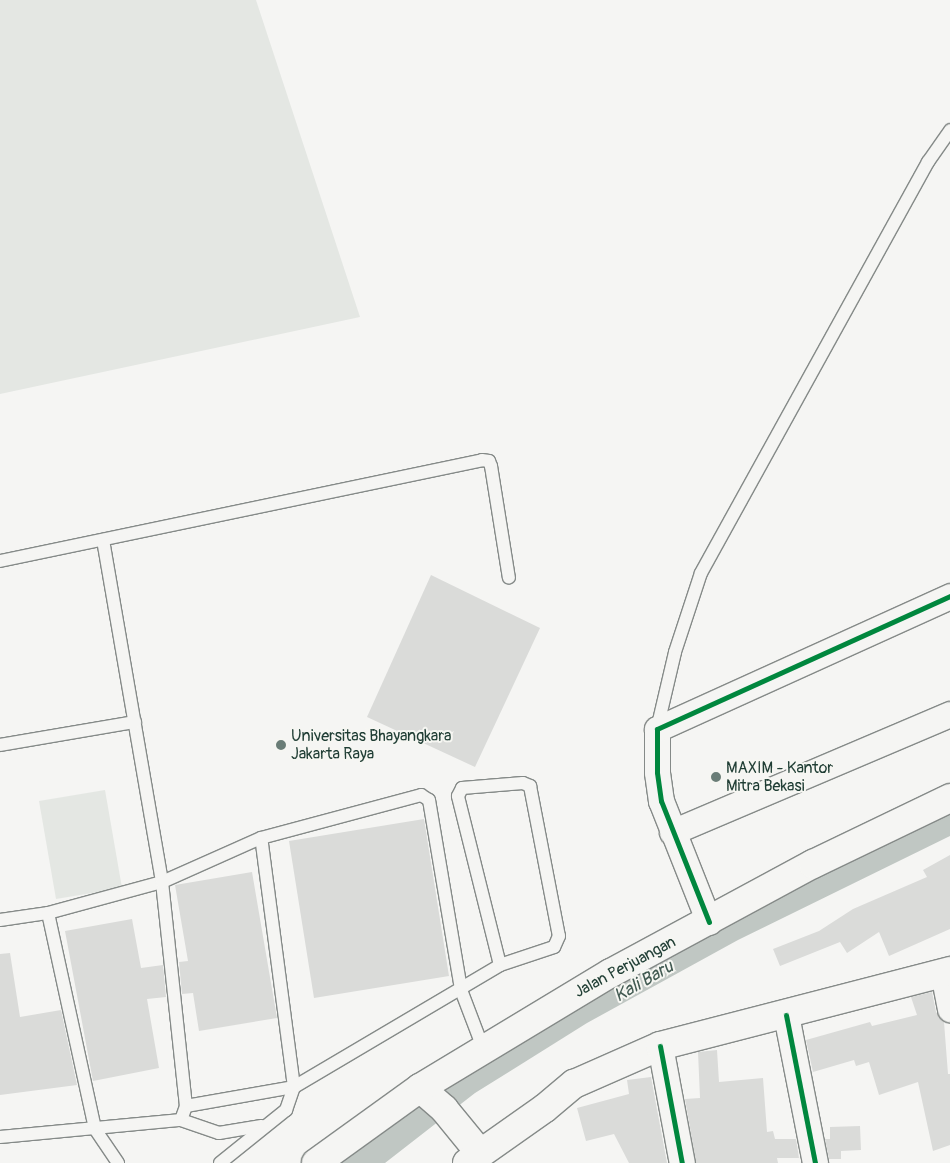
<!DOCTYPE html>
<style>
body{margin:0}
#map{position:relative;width:950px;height:1163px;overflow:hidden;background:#f5f5f3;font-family:Pangolin,sans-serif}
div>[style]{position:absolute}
.green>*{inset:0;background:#e4e7e3}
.water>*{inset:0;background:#c0c7c3}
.building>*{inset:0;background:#dadbd9}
.roads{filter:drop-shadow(1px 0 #858a88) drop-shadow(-1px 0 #858a88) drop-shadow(0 1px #858a88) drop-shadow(0 -1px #858a88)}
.lane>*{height:12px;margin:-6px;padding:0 6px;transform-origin:6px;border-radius:6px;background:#f5f5f3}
.street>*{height:25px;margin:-12.5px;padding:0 12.5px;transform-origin:12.5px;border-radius:12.5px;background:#f5f5f3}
.primary>*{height:28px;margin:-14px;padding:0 14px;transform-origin:14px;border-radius:14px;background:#f5f5f3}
.cycleway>*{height:5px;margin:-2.5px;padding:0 2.5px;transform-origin:2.5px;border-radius:2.5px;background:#00873e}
.dots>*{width:14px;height:14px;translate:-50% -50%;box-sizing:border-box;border:2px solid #f6f6f2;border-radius:50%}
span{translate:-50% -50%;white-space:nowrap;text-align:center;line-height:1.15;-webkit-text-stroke:4px #f6f6f2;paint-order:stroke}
.poi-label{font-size:16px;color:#1f3d34}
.left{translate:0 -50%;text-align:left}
.street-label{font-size:16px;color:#1f3d34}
.water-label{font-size:18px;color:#425a52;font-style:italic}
</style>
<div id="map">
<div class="green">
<i style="clip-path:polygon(0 0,256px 0,360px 317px,0 394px)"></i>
<i style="clip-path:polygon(105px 790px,122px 888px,56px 899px,39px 801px)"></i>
</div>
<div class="water">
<i style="clip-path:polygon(950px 811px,950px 836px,738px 940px,587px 1023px,475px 1093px,385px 1163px,333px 1163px,409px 1106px,727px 921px)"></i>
</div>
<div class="building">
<i style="clip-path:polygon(431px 575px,540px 628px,475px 767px,367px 717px)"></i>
<i style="clip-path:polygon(424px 819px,449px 976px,314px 998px,289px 841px)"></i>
<i style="clip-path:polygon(950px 855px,950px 929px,889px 956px,879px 932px,847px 953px,840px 942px,780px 966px,773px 949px,819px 931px,853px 909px,927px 877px,923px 870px)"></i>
<i style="clip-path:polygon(252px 872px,277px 1018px,199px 1031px,193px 993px,182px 994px,179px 962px,188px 961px,175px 885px)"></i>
<i style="clip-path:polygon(132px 919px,141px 968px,163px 965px,166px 997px,147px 999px,159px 1068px,93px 1081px,65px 931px)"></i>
<i style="clip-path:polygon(10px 953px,20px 1017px,61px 1010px,77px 1085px,0 1095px,0 954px)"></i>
<i style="clip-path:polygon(932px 992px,936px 1012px,944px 1022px,948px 1074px,950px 1074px,950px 1145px,933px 1151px,918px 1082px,879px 1095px,869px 1062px,856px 1066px,854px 1060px,813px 1072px,806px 1040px,870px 1022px,872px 1026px,917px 1015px,911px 997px)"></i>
<i style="clip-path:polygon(717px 1050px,719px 1082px,763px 1078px,767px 1132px,773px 1131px,775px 1139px,796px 1139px,799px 1158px,777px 1158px,778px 1163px,696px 1163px,685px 1099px,700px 1098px,698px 1052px)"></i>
<i style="clip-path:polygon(651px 1077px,667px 1163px,629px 1163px,614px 1134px,586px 1141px,577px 1108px,629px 1094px,627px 1080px)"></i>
<i style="clip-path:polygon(860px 1126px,861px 1150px,841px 1151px,841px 1159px,829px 1159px,825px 1139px,830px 1139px,830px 1127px)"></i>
</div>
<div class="roads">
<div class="lane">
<i style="left:103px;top:540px;width:347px;rotate:80.2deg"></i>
<i style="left:162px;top:882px;width:225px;rotate:83.9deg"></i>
<i style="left:0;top:561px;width:492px;rotate:-11.8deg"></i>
<i style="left:482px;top:460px;width:7px;rotate:8deg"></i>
<i style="left:489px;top:461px;width:5px;rotate:68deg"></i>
<i style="left:491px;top:466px;width:113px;rotate:80.9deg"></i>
<i style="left:657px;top:729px;width:79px;rotate:-76.8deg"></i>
<i style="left:675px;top:652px;width:83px;rotate:-71.8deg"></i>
<i style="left:701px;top:573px;width:470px;rotate:-61.1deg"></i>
<i style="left:928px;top:162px;width:39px;rotate:-55deg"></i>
<i style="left:0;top:745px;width:137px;rotate:-9.7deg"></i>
<i style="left:523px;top:783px;width:8px;rotate:23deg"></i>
<i style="left:530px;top:786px;width:153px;rotate:79.1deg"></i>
<i style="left:559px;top:936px;width:12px;rotate:114deg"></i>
<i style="left:554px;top:947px;width:57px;rotate:161.6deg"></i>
<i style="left:500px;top:965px;width:174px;rotate:-104deg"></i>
<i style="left:458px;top:796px;width:9px;rotate:-63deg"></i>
<i style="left:462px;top:788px;width:61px;rotate:-4.7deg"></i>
<i style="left:48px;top:913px;width:221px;rotate:77.7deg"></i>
<i style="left:95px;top:1129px;width:41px;rotate:55.9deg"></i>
<i style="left:0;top:920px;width:49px;rotate:-8.3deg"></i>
<i style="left:48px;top:913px;width:118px;rotate:-15.2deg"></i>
<i style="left:162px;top:882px;width:108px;rotate:-24deg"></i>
<i style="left:261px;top:838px;width:166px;rotate:-15deg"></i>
<i style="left:421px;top:795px;width:9px;rotate:32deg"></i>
<i style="left:429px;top:800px;width:193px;rotate:80.4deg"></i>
<i style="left:461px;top:990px;width:62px;rotate:69.2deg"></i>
<i style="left:181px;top:1120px;width:40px;rotate:18.9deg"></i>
<i style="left:219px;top:1133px;width:43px;rotate:-9.5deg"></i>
<i style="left:0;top:1137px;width:182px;rotate:-5.4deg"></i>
<i style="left:181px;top:1120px;width:15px;rotate:-70deg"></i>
<i style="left:186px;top:1106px;width:110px;rotate:-10deg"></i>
<i style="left:294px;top:1087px;width:239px;rotate:-30.6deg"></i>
<i style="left:220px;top:1163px;width:85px;rotate:-38.8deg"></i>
<i style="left:286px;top:1110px;width:24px;rotate:-71deg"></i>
<i style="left:294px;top:1087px;width:251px;rotate:-97.5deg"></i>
</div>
<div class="street">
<i style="left:672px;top:832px;width:302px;rotate:-23deg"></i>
<i style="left:709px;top:922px;width:130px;rotate:-111.6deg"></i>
<i style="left:661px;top:801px;width:29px;rotate:-98deg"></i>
<i style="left:657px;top:772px;width:43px;rotate:-90deg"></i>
<i style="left:657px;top:729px;width:322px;rotate:-24.4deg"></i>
<i style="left:943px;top:973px;width:37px;rotate:79deg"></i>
<i style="left:786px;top:1015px;width:151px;rotate:78.9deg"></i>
<i style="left:660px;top:1046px;width:119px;rotate:79.4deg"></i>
</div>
<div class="primary">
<i style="left:420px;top:1088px;width:32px;rotate:41deg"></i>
<i style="left:444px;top:1109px;width:57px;rotate:50.7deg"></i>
<i style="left:316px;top:1163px;width:128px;rotate:-35.8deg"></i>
<i style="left:420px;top:1088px;width:223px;rotate:-31.1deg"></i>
<i style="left:611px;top:973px;width:230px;rotate:-28.4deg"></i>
<i style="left:813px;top:864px;width:152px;rotate:-25.7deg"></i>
<i style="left:467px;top:1163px;width:95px;rotate:-35.2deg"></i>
<i style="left:545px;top:1108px;width:38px;rotate:-40deg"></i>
<i style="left:574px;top:1084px;width:94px;rotate:-23.8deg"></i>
<i style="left:660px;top:1046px;width:300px;rotate:-14.5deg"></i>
</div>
</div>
<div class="cycleway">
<i style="left:709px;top:922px;width:130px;rotate:-111.6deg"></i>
<i style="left:661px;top:801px;width:29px;rotate:-98deg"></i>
<i style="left:657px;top:772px;width:43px;rotate:-90deg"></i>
<i style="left:657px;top:729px;width:322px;rotate:-24.4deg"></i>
<i style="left:786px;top:1015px;width:151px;rotate:78.9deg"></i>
<i style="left:660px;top:1046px;width:119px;rotate:79.4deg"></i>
</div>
<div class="dots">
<i style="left:281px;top:745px;background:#6a7d77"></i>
<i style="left:716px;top:777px;background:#6a7d77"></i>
</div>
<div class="poi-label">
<span class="left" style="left:291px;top:745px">Universitas Bhayangkara<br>Jakarta Raya</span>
<span class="left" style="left:726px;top:777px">MAXIM - Kantor<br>Mitra Bekasi</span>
</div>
<div class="street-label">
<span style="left:625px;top:967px;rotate:-28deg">Jalan Perjuangan</span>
</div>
<div class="water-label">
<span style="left:644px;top:982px;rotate:-30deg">Kali Baru</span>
</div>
</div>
